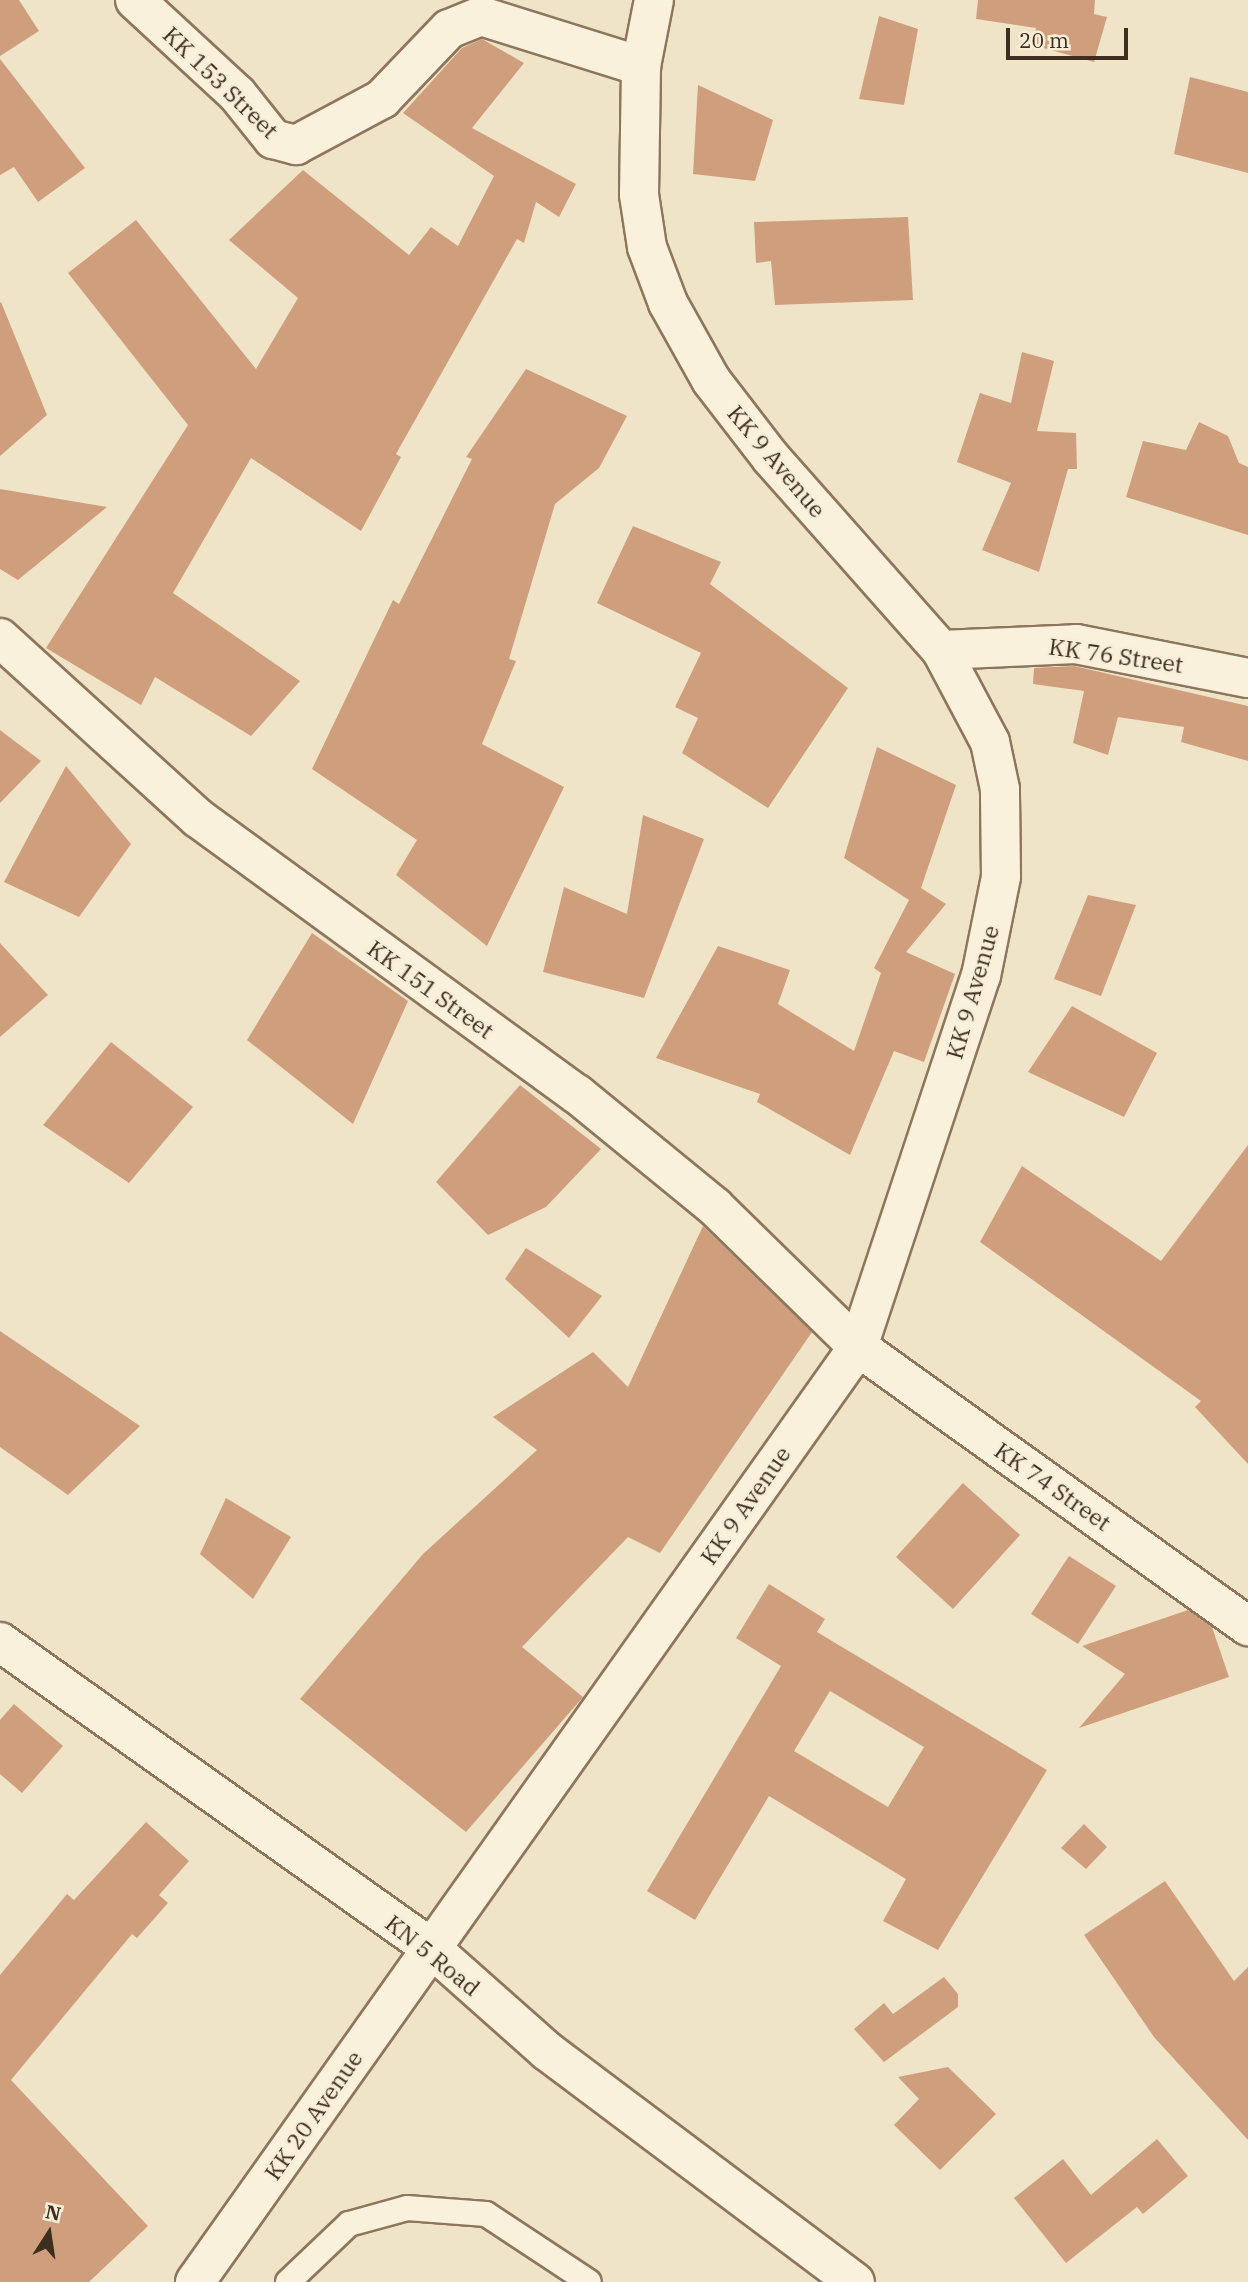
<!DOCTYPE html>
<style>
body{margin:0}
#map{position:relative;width:1248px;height:2282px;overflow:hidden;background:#f0e4c8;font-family:"IBM Plex Serif",serif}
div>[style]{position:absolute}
.building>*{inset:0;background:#cf9f7d}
.roads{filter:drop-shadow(2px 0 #8d765c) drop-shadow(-2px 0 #8d765c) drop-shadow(0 2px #8d765c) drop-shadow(0 -2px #8d765c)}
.lane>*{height:24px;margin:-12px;padding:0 12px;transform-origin:12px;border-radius:12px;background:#faf1dc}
.street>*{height:38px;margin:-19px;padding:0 19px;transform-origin:19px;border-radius:19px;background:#faf1dc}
.secondary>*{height:38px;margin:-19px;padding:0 19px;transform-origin:19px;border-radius:19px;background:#faf1dc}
span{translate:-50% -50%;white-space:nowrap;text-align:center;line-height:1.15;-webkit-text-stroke:5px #f7eed8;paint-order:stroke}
.street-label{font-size:23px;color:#3d2e20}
.north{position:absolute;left:14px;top:2198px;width:70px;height:70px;-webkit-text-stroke:5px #f7eed8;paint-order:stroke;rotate:12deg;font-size:19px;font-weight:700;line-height:28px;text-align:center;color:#3d2e20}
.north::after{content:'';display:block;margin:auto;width:24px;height:32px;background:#3d2e20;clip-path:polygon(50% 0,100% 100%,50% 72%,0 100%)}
.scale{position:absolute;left:1006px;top:28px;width:122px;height:32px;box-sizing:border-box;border:4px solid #3d2e20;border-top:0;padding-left:9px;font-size:21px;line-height:24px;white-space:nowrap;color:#3d2e20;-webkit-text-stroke:5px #f7eed8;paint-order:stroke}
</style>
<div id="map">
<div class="building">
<i style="clip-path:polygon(0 0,19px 0,39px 31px,0 56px)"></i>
<i style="clip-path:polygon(978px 0,1095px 0,1094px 14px,1107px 17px,1094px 62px,1033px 45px,1036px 28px,976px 19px)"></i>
<i style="clip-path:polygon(879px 16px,918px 29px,904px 105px,859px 99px)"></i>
<i style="clip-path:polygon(482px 39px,524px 63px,472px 128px,576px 184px,559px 217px,536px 202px,524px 243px,517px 239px,396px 454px,401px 457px,361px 531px,251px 458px,173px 593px,300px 681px,251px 736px,155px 677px,141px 705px,46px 648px,188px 425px,68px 273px,136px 220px,256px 369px,298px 298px,229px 240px,303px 170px,409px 255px,431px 227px,458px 246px,494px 176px,403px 113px,462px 48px)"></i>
<i style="clip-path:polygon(0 59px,85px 168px,38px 202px,14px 167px,0 175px)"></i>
<i style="clip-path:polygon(1190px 77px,1248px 92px,1248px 173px,1174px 154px)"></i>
<i style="clip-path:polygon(698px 85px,773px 120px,755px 181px,693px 174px)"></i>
<i style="clip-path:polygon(908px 217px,913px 300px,775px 305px,771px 261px,756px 263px,754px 222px)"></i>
<i style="clip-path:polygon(1px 302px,47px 415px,0 456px,0 303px)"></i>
<i style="clip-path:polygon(1022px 352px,1054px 361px,1037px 431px,1076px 433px,1077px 469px,1068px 469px,1039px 572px,982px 550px,1011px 483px,957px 462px,980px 393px,1011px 403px)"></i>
<i style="clip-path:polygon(526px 369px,627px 416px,599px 468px,555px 504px,509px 659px,516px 661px,482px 744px,564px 787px,487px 946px,396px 875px,417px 840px,312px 769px,393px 600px,399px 604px,472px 459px,466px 457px)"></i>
<i style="clip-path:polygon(1199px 422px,1228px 436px,1239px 463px,1248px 467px,1248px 535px,1126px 497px,1143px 441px,1186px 450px)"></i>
<i style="clip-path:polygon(0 489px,107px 507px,18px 580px,0 569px)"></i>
<i style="clip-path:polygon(633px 526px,721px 562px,710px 584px,848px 688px,768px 808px,682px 753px,698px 718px,675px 707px,701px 653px,597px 603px)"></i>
<i style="clip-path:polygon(1074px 666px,1248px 706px,1248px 761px,1181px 742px,1184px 727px,1118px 717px,1108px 755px,1073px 743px,1084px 691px,1033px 684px,1034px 668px)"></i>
<i style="clip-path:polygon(0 730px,41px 761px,0 803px)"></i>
<i style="clip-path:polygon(877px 747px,956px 785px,921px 888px,946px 904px,906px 952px,955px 974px,924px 1062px,894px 1051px,850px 1155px,757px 1102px,760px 1094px,656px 1058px,718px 946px,790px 970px,778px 1004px,854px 1051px,881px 973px,874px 968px,909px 900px,844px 858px)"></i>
<i style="clip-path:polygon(66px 766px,131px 844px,79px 917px,4px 882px)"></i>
<i style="clip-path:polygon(643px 815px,704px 839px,644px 998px,543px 972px,564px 887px,627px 914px)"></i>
<i style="clip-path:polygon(1088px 895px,1136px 905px,1101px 996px,1054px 979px)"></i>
<i style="clip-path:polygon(312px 933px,408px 1001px,353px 1124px,247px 1040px)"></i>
<i style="clip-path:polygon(0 943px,48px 995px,0 1037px)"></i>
<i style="clip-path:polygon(1072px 1006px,1157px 1053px,1124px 1117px,1028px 1072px)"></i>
<i style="clip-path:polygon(111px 1042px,193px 1107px,129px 1183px,43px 1125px)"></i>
<i style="clip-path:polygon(520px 1085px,601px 1149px,546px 1207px,488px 1235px,436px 1182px)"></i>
<i style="clip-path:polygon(1248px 1145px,1248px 1464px,1195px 1407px,1201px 1401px,980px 1242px,1022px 1166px,1161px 1261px)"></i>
<i style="clip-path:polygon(703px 1226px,812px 1332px,660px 1553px,628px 1537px,522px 1647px,583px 1697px,466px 1832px,300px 1699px,423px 1554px,537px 1450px,493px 1417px,593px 1352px,628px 1387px)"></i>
<i style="clip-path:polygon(526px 1248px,602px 1296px,569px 1338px,505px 1279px)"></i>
<i style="clip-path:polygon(0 1331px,140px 1426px,68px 1495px,0 1447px)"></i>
<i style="clip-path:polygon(963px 1483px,1020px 1535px,953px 1609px,896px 1557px)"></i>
<i style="clip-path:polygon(226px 1498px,291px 1537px,253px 1599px,200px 1554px)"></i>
<i style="clip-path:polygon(1069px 1556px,1116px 1586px,1078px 1644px,1031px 1614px)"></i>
<i style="clip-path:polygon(evenodd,769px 1584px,825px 1619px,817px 1632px,1047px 1770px,938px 1950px,883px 1921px,906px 1879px,769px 1796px,695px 1920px,647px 1891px,781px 1666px,736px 1638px,769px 1584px,830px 1691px,924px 1747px,888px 1807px,794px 1751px,830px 1691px)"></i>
<i style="clip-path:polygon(1188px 1610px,1212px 1627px,1229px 1677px,1079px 1728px,1125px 1674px,1082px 1646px)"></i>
<i style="clip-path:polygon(14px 1704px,63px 1746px,22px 1793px,0 1774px,0 1720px)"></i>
<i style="clip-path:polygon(146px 1822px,189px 1861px,159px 1895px,168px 1903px,137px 1938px,132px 1934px,11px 2080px,148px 2226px,89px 2282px,0 2282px,0 1975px,67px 1894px,74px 1900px)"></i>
<i style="clip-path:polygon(1084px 1824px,1107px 1847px,1086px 1869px,1061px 1848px)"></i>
<i style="clip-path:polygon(1165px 1881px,1234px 1981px,1248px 1967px,1248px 2140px,1154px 2037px,1084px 1935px)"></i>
<i style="clip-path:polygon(944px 1977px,958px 1994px,958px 2007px,884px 2062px,854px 2029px,884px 2003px,893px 2014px)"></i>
<i style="clip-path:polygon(948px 2067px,996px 2114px,940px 2170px,894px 2125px,919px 2099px,898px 2077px)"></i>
<i style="clip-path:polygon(1157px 2139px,1188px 2176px,1143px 2214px,1137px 2207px,1066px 2263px,1014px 2198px,1063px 2159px,1091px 2195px)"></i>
</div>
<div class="roads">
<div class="lane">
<i style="left:288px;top:2282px;width:84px;rotate:-43.6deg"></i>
<i style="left:349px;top:2224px;width:60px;rotate:-15.4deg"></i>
<i style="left:407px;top:2208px;width:79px;rotate:4.3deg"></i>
<i style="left:486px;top:2214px;width:123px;rotate:33.4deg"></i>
</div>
<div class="street">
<i style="left:135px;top:0;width:139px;rotate:42.7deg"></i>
<i style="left:237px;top:94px;width:58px;rotate:51.3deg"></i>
<i style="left:273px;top:139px;width:24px;rotate:15deg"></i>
<i style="left:296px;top:145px;width:98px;rotate:-28.1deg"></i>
<i style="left:382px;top:99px;width:97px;rotate:-46.3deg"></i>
<i style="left:449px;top:29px;width:35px;rotate:-22deg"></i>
<i style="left:481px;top:16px;width:168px;rotate:17.4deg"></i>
<i style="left:0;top:638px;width:268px;rotate:42.3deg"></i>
<i style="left:198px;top:818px;width:469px;rotate:36.1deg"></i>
<i style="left:577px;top:1094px;width:178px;rotate:39.3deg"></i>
<i style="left:715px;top:1207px;width:200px;rotate:44.4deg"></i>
<i style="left:858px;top:1347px;width:480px;rotate:35.6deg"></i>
<i style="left:941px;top:650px;width:135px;rotate:-2.5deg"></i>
<i style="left:1076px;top:644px;width:175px;rotate:11.2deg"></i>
</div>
<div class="secondary">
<i style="left:0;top:1642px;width:529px;rotate:35.37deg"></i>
<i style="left:431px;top:1948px;width:155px;rotate:41.6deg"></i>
<i style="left:547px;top:2051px;width:385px;rotate:36.9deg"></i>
<i style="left:195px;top:2282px;width:1146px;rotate:-54.66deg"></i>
<i style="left:858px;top:1347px;width:391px;rotate:-71.7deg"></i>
<i style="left:981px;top:976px;width:101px;rotate:-78.6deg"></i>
<i style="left:1001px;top:877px;width:88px;rotate:-90.7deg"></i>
<i style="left:1000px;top:789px;width:48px;rotate:-102deg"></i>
<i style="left:990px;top:742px;width:104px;rotate:-118deg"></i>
<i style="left:941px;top:650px;width:256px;rotate:-131.5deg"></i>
<i style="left:771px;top:458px;width:98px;rotate:-127.6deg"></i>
<i style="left:711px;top:380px;width:88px;rotate:-119.2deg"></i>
<i style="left:668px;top:303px;width:60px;rotate:-110.6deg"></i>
<i style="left:647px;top:247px;width:53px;rotate:-98.7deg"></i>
<i style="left:639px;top:195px;width:129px;rotate:-89.1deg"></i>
<i style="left:641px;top:66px;width:67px;rotate:-78.9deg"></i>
</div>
</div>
<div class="street-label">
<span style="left:221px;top:82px;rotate:44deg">KK 153 Street</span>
<span style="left:777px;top:461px;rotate:50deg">KK 9 Avenue</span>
<span style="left:1116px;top:655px;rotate:8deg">KK 76 Street</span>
<span style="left:431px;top:989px;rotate:36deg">KK 151 Street</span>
<span style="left:972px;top:992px;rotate:-74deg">KK 9 Avenue</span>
<span style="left:1053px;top:1486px;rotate:35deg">KK 74 Street</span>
<span style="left:745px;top:1505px;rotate:-55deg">KK 9 Avenue</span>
<span style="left:433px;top:1955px;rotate:39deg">KN 5 Road</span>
<span style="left:313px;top:2115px;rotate:-55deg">KK 20 Avenue</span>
</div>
<div class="north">N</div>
<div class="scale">20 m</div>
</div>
